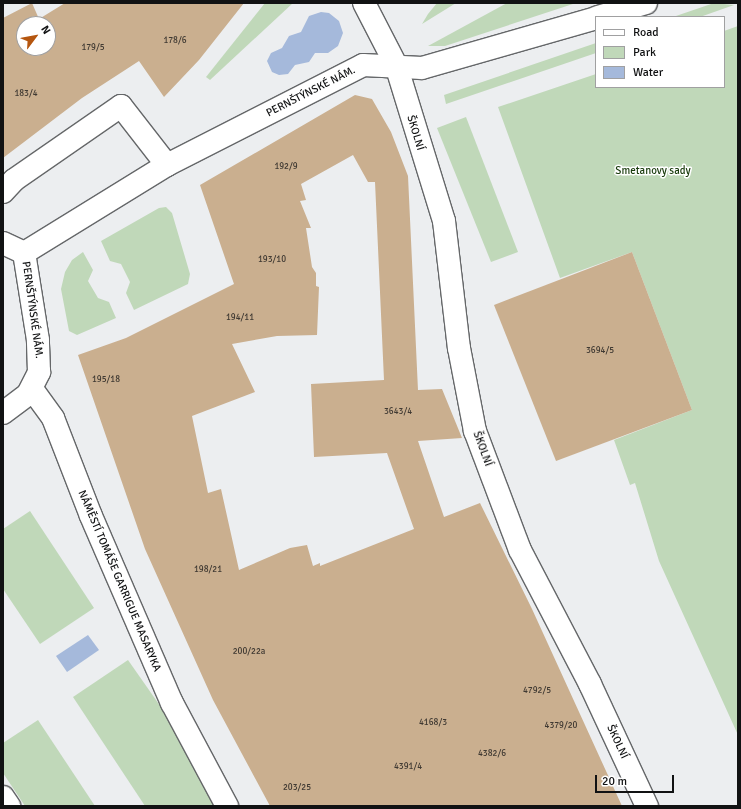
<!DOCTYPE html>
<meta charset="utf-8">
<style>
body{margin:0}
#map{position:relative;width:741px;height:809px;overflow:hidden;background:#eceef0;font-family:Signika,sans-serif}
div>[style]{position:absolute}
.green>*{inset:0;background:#c0d8b9}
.water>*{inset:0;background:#a5b9db}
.building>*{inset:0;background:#caaf8f}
.roads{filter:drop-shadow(1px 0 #656769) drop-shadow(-1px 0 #656769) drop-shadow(0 1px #656769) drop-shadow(0 -1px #656769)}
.minor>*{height:22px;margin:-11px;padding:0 11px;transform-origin:11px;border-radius:11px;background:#fff}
span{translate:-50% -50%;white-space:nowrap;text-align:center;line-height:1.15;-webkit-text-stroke:3px #fff;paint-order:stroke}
.number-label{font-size:9px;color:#3f3932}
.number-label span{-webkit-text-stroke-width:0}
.street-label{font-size:11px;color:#111213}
.park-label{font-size:11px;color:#193b0c}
.frame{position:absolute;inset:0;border:4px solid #111213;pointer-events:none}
.legend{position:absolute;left:595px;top:16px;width:130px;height:72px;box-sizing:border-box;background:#fff;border:1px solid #a0a0a1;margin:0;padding:5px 7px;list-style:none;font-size:12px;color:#111213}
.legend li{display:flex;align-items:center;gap:8px;height:20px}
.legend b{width:20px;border:1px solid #a0a0a1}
.north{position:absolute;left:16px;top:16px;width:40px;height:40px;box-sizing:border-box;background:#fff;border:1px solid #a0a0a1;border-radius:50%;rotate:58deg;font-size:11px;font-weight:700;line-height:16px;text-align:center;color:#111213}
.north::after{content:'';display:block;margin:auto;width:14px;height:18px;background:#b5560f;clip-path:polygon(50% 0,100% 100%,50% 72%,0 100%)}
.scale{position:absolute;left:595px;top:775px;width:79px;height:18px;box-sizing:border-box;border:2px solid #111213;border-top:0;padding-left:5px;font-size:12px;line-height:14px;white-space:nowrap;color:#111213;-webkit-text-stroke:3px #fff;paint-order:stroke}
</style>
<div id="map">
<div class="green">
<i style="clip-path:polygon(265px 3px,293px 3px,210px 80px,206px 77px)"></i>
<i style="clip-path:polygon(437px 3px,456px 3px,422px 24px,428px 14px)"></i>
<i style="clip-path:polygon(507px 3px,576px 3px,445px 46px,428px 46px)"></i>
<i style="clip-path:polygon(714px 3px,734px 5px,700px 17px,673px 17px)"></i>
<i style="clip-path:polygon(738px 26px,738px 735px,659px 561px,635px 483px,630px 485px,614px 440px,692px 410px,632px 252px,560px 278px,498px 107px,596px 74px,596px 87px,724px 87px,724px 31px)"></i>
<i style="clip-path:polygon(596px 43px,596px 53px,446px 104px,444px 95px)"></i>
<i style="clip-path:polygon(466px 117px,518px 252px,491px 262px,437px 128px)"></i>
<i style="clip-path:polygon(166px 207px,172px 213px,190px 274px,188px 284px,134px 310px,126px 293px,130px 282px,121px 264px,110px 261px,101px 241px,159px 208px)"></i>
<i style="clip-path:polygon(83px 252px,93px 270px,88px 281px,98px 298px,109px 302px,116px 318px,77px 335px,69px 331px,61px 289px,65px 272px,72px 260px)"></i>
<i style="clip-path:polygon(30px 511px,94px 608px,40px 644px,3px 589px,3px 529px)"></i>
<i style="clip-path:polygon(128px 660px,163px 710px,215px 806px,145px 806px,73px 697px)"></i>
<i style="clip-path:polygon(38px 720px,95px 806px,25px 806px,3px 773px,3px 743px)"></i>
</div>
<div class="water">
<i style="clip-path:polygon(321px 12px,329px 13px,339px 21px,343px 33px,338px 46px,328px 53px,315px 53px,309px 62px,295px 65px,288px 74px,279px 75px,272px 72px,267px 61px,271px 53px,282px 48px,289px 36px,301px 32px,309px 16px)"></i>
<i style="clip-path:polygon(88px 635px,99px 650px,67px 672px,56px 656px)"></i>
</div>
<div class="building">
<i style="clip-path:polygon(evenodd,32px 3px,39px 19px,65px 3px,244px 3px,199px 60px,164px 97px,139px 61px,82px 98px,3px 158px,3px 18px,32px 3px,24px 24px,48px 24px,48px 48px,24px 48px,24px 24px)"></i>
<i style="clip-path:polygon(evenodd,355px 95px,372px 99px,391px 132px,408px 176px,418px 390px,442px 389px,462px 438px,418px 441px,444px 517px,480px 503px,532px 609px,622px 806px,270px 806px,213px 700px,145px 549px,78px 355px,126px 338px,234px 284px,200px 185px,355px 95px,353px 155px,368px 182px,375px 182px,384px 380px,311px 384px,314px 457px,387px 453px,414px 529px,320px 566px,320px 563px,313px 566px,307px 545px,290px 548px,239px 570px,221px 489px,208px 493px,192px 416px,255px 392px,232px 344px,277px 336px,317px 335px,319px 287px,316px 286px,316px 273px,312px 267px,306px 228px,311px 228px,300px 201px,306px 200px,301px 184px,353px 155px)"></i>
<i style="clip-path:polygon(632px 252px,692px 410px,556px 461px,494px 305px)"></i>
</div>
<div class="roads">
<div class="minor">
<i style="left:364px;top:3px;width:70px;rotate:62.7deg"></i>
<i style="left:396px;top:65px;width:163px;rotate:72.9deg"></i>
<i style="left:444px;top:221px;width:128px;rotate:83.3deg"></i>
<i style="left:459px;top:348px;width:85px;rotate:79.1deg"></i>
<i style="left:475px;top:431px;width:127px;rotate:69.3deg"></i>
<i style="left:520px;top:550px;width:151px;rotate:62.4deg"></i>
<i style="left:590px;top:684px;width:135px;rotate:65deg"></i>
<i style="left:598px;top:17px;width:50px;rotate:-16.3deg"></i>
<i style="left:3px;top:192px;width:16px;rotate:-47deg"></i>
<i style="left:14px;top:180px;width:130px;rotate:-34.7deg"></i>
<i style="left:121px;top:106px;width:75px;rotate:52.1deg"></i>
<i style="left:3px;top:243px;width:23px;rotate:25deg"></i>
<i style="left:24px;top:253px;width:168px;rotate:-31.6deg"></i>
<i style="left:167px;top:165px;width:220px;rotate:-27deg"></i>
<i style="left:363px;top:65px;width:59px;rotate:2.9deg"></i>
<i style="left:422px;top:68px;width:181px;rotate:-16deg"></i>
<i style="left:32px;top:389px;width:36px;rotate:54deg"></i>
<i style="left:53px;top:418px;width:105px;rotate:68.8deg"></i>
<i style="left:91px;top:516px;width:204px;rotate:66.6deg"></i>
<i style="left:172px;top:703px;width:117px;rotate:61.9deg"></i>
<i style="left:3px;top:413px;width:31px;rotate:-37deg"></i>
<i style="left:28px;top:394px;width:25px;rotate:-63deg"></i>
<i style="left:39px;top:372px;width:32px;rotate:-92deg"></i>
<i style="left:38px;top:340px;width:88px;rotate:-99.1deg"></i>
<i style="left:3px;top:797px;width:11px;rotate:56deg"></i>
</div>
</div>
<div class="number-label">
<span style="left:175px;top:41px">178/6</span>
<span style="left:93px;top:48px">179/5</span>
<span style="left:26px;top:94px">183/4</span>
<span style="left:286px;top:167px">192/9</span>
<span style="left:272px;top:260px">193/10</span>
<span style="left:240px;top:318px">194/11</span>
<span style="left:600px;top:351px">3694/5</span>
<span style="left:106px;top:380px">195/18</span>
<span style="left:398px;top:412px">3643/4</span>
<span style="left:208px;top:570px">198/21</span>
<span style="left:249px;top:652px">200/22a</span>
<span style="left:537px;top:691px">4792/5</span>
<span style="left:433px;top:723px">4168/3</span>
<span style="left:561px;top:726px">4379/20</span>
<span style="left:492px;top:754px">4382/6</span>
<span style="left:408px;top:767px">4391/4</span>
<span style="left:297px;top:788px">203/25</span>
</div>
<div class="street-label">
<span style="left:311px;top:92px;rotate:-27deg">PERNŠTÝNSKÉ NÁM.</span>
<span style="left:415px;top:133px;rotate:73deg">ŠKOLNÍ</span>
<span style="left:32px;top:310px;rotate:82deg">PERNŠTÝNSKÉ NÁM.</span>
<span style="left:482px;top:449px;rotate:70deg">ŠKOLNÍ</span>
<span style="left:119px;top:581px;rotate:67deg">NÁMĚSTÍ TOMÁŠE GARRIGUE MASARYKA</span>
<span style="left:617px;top:742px;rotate:65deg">ŠKOLNÍ</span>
</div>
<div class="park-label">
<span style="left:653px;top:171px">Smetanovy sady</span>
</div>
<div class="frame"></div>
<ul class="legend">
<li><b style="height:5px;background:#fff"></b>Road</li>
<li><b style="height:11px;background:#c0d8b9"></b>Park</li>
<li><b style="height:11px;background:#a5b9db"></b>Water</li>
</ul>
<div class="north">N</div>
<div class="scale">20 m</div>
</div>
